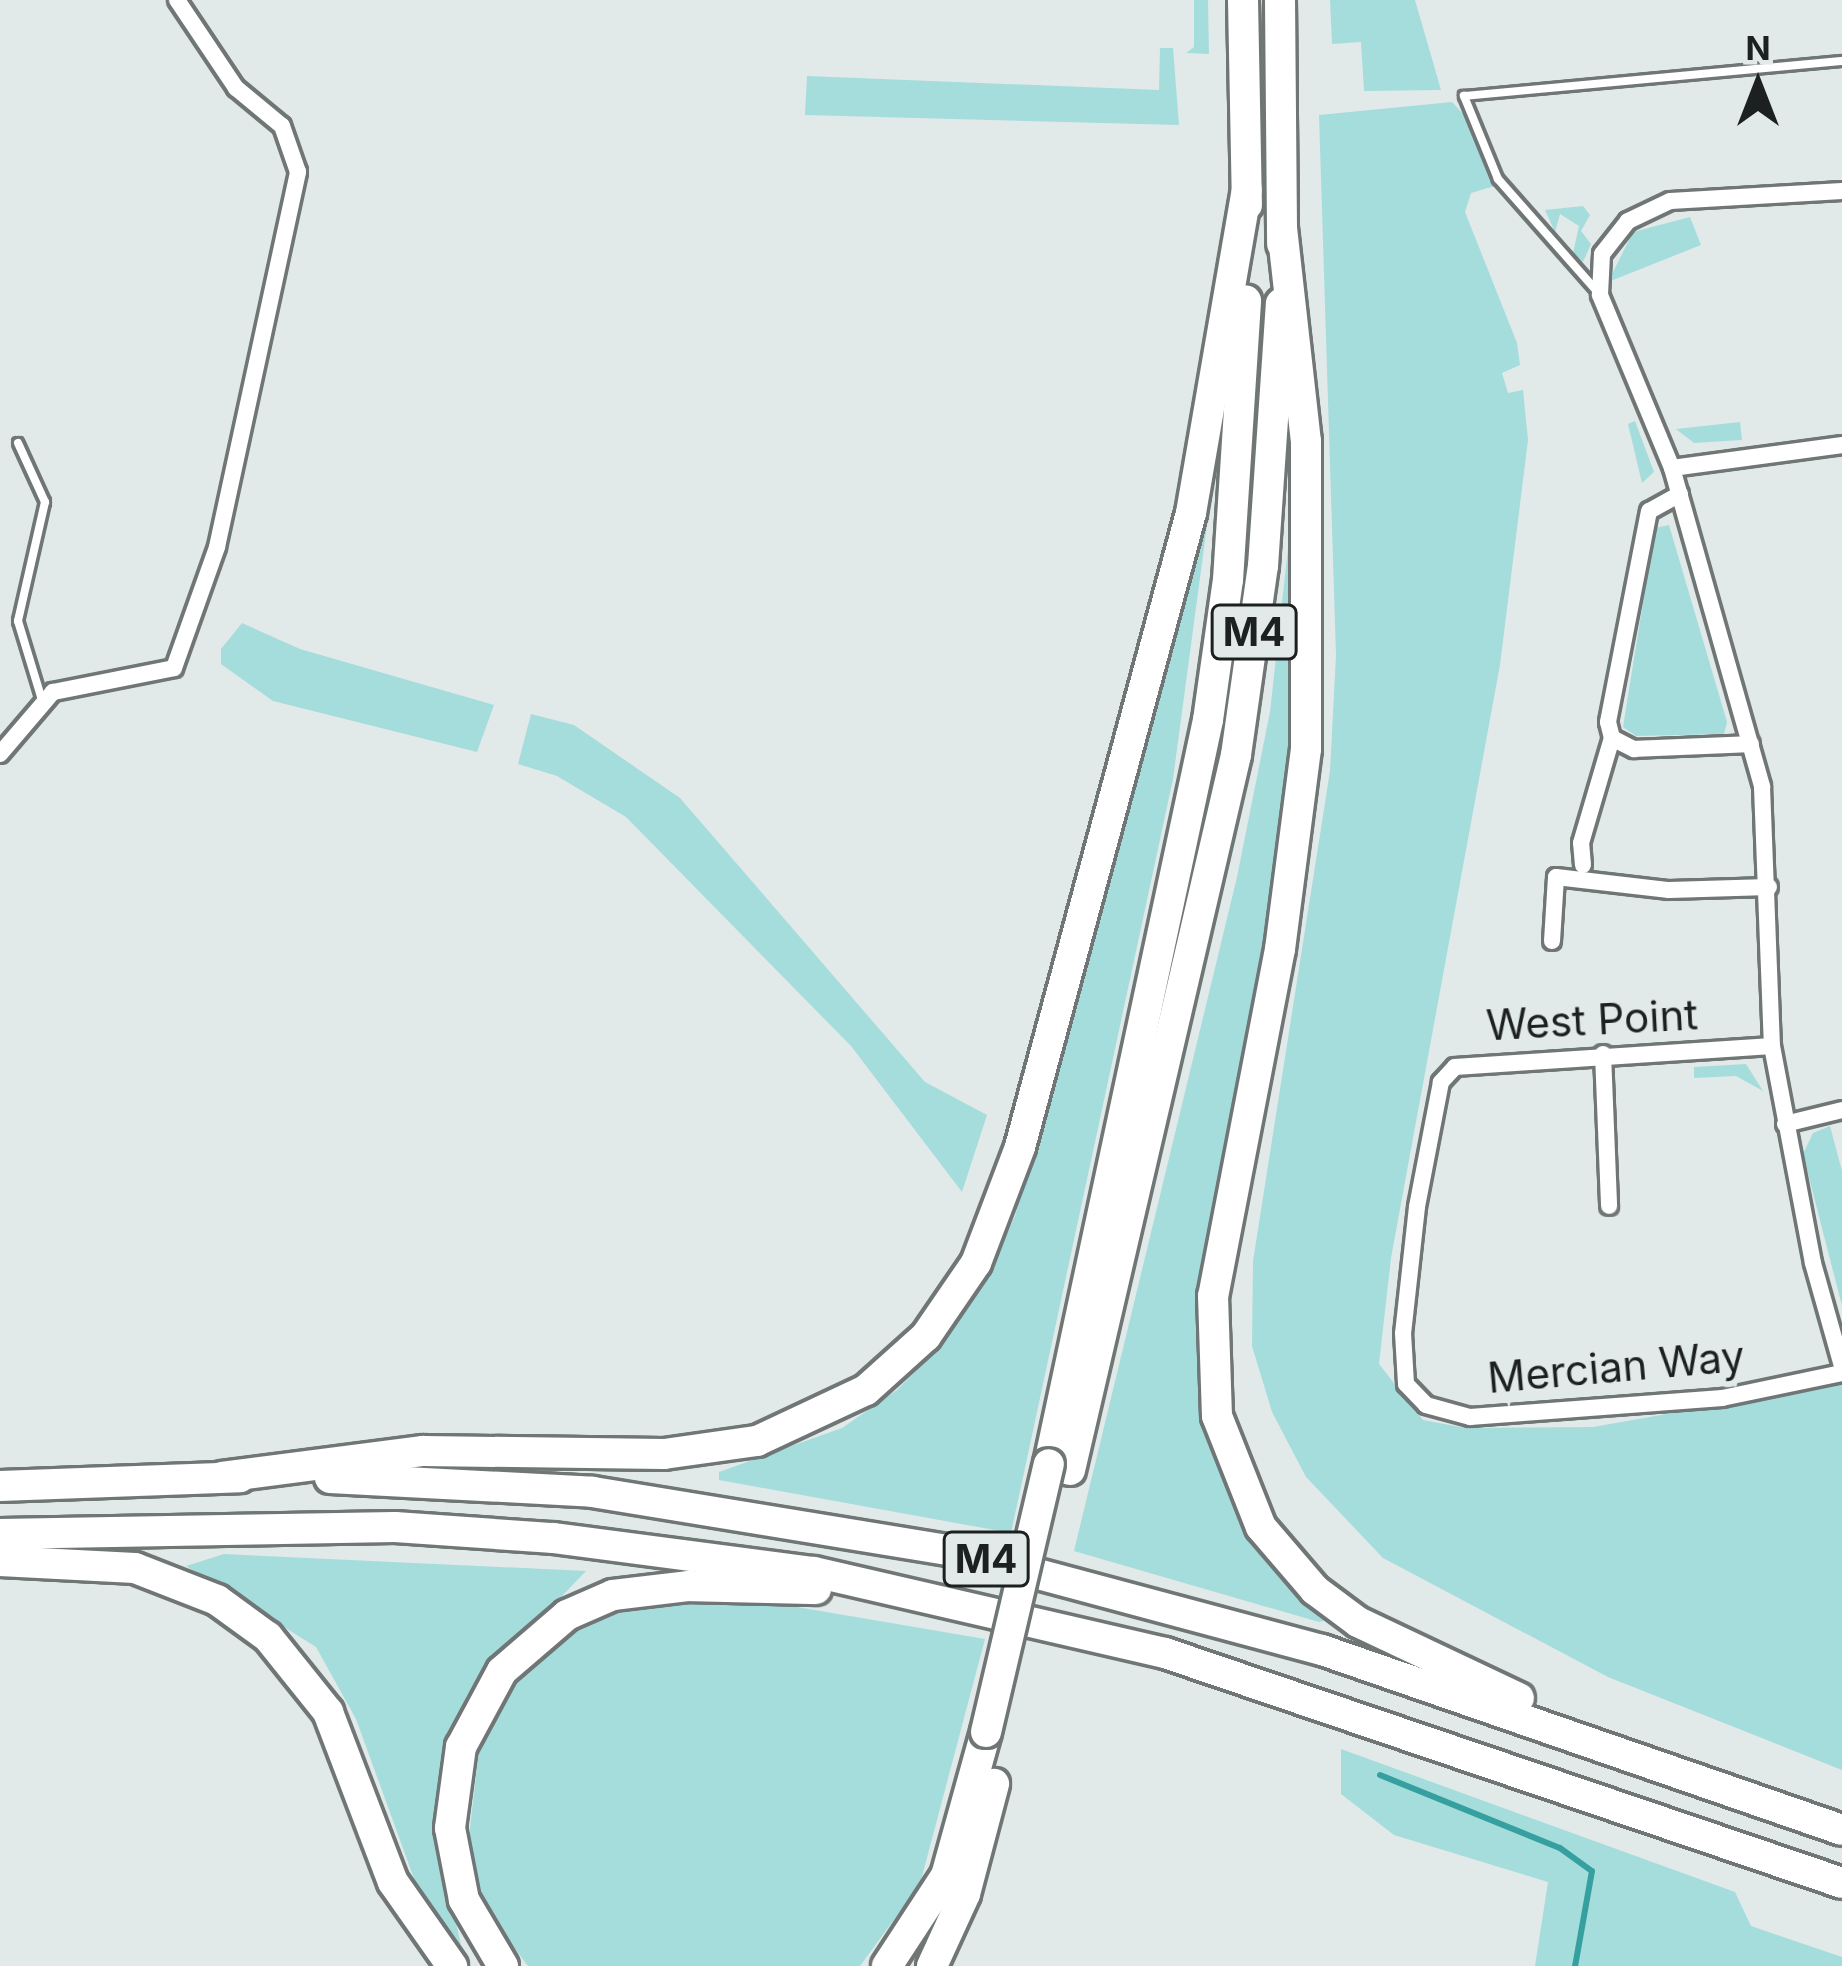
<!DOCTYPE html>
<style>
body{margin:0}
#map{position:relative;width:1842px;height:1966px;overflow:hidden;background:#e2e9e9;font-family:Inter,sans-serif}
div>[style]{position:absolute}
.green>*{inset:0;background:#a5dddc}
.stream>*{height:6px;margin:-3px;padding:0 3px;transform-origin:3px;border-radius:3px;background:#36a0a0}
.roads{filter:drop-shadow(3px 0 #707676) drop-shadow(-3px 0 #707676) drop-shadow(0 3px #707676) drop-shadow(0 -3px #707676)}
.service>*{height:8px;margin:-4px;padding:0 4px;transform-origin:4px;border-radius:4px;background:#fff}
.minor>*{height:16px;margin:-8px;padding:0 8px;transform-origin:8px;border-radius:8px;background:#fff}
.motorway>*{height:30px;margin:-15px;padding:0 15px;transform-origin:15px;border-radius:15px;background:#fff}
.bridges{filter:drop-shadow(3px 0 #707676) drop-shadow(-3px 0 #707676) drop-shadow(0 3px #707676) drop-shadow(0 -3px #707676)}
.motorway-bridge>*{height:30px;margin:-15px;padding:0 15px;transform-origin:15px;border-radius:15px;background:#fff}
span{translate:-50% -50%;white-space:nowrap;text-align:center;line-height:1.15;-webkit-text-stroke:12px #e2e9e9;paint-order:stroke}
.shield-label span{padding:3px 9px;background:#e2e9e9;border:3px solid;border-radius:9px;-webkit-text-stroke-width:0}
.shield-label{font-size:39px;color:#1d2020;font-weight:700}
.street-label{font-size:42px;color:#1d2020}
.north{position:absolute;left:1698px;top:24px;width:120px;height:120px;-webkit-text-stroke:9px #e2e9e9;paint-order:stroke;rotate:0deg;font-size:33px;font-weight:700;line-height:48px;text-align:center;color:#1d2020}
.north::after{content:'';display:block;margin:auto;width:42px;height:54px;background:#1d2020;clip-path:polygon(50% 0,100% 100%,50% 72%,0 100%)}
</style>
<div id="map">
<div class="green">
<i style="clip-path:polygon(1194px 0,1208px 0,1209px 54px,1186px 53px,1194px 47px)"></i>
<i style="clip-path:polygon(1330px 0,1415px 0,1441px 90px,1364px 91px,1361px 42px,1332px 44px)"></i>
<i style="clip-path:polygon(1160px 48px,1173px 48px,1179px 125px,805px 115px,807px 76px,1159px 90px)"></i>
<i style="clip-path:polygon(1452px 102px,1477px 129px,1498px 185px,1471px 193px,1465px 212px,1517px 343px,1520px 365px,1502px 373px,1508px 393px,1523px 390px,1528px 440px,1500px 665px,1391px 1258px,1379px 1364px,1423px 1420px,1466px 1428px,1593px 1427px,1842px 1383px,1842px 1770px,1608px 1677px,1383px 1558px,1306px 1477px,1272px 1412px,1252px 1346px,1253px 1261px,1330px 771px,1336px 655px,1319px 115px)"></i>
<i style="clip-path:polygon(1583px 206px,1590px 215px,1581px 231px,1591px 244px,1583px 262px,1573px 253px,1579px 226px,1560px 214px,1555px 232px,1545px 210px)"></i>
<i style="clip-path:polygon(1690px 217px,1701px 245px,1608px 282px,1633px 232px)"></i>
<i style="clip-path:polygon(1635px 421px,1654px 472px,1642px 483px,1628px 424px)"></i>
<i style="clip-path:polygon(1740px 422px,1742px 440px,1694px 443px,1676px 429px)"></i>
<i style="clip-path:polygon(1215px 466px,1173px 779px,1011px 1533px,719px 1480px,719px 1472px,842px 1428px,897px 1390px,946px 1340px,987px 1276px,1015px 1216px)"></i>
<i style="clip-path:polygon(1291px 521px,1295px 722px,1271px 937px,1200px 1280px,1198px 1374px,1218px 1466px,1248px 1533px,1327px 1620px,1319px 1622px,1074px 1551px,1237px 877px,1270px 712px)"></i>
<i style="clip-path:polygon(1669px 525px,1727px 722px,1724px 734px,1636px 736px,1623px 727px,1655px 528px)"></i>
<i style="clip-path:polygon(242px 623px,300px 649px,494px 705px,477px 752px,273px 701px,221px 664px,221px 649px)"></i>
<i style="clip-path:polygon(531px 714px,574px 725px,680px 798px,925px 1082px,987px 1115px,962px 1192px,851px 1046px,626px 817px,557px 776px,518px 764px)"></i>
<i style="clip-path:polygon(1746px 1064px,1763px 1091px,1736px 1076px,1694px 1078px,1694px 1067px)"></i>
<i style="clip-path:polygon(1830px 1126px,1842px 1171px,1842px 1306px,1803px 1154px,1813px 1133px)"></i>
<i style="clip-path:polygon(224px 1554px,586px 1571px,467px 1695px,441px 1757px,436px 1834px,461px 1945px,416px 1884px,356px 1719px,316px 1647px,186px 1566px)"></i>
<i style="clip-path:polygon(705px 1601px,797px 1607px,985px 1639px,920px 1884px,860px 1966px,528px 1966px,487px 1911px,468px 1845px,480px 1741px,519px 1675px,568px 1635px,628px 1609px)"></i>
<i style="clip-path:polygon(1341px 1749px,1735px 1892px,1751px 1926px,1842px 1957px,1842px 1966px,1535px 1966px,1548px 1882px,1394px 1835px,1341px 1794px)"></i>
</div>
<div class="stream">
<i style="left:1380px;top:1775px;width:194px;rotate:22.1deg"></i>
<i style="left:1560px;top:1848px;width:39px;rotate:36deg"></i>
<i style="left:1592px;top:1871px;width:97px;rotate:100.1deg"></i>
</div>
<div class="roads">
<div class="service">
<i style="left:1595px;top:289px;width:147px;rotate:-131.4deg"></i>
<i style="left:1498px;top:179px;width:90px;rotate:-112.3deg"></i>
<i style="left:1464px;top:96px;width:380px;rotate:-5.3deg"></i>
<i style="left:18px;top:443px;width:65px;rotate:65.4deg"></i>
<i style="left:45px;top:502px;width:122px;rotate:102.8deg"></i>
<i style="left:18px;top:621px;width:83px;rotate:73.1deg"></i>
</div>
<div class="minor">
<i style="left:1842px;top:191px;width:172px;rotate:176.7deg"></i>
<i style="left:1670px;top:201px;width:47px;rotate:154.5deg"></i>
<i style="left:1628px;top:221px;width:42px;rotate:128.2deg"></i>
<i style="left:1602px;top:254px;width:41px;rotate:92.8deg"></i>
<i style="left:1600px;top:295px;width:187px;rotate:67.4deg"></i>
<i style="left:1672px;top:468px;width:331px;rotate:74.2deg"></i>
<i style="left:1762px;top:787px;width:259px;rotate:87.8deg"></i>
<i style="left:1772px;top:1046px;width:221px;rotate:79.3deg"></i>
<i style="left:1813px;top:1263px;width:107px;rotate:74.3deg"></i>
<i style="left:1672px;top:468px;width:172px;rotate:-7.7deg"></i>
<i style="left:1680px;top:494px;width:35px;rotate:151deg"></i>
<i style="left:1649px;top:511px;width:215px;rotate:101deg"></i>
<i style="left:1608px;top:722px;width:16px;rotate:76deg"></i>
<i style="left:1612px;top:738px;width:25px;rotate:27deg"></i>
<i style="left:1634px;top:749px;width:117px;rotate:-2.4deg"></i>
<i style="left:0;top:754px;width:82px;rotate:-49.5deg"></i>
<i style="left:53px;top:692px;width:123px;rotate:-11.2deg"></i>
<i style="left:174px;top:668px;width:128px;rotate:-70.4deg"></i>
<i style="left:217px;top:547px;width:384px;rotate:-77.8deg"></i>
<i style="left:298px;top:172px;width:49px;rotate:-109.2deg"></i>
<i style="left:282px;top:126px;width:60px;rotate:-140.4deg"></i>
<i style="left:236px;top:88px;width:106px;rotate:-123.8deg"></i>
<i style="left:1583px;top:865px;width:22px;rotate:-95deg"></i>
<i style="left:1581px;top:843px;width:109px;rotate:-73.6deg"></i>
<i style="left:1552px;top:941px;width:64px;rotate:-86.4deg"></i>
<i style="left:1556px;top:877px;width:114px;rotate:6.6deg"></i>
<i style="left:1669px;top:890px;width:100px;rotate:-1.7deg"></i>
<i style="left:1772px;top:1046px;width:318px;rotate:176.2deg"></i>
<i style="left:1455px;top:1067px;width:21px;rotate:133deg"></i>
<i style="left:1441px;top:1082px;width:127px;rotate:100.9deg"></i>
<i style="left:1417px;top:1207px;width:127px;rotate:96.3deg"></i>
<i style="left:1403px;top:1333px;width:51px;rotate:86.6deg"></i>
<i style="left:1406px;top:1384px;width:29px;rotate:46deg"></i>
<i style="left:1426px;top:1405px;width:46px;rotate:15.3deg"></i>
<i style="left:1470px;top:1417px;width:253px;rotate:-4.3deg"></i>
<i style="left:1722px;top:1398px;width:123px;rotate:-11.8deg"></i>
<i style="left:1603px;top:1054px;width:152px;rotate:87.7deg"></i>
<i style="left:1785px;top:1124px;width:59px;rotate:-13.8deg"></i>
</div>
<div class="motorway">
<i style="left:1243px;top:0;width:205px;rotate:88.9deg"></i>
<i style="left:1280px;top:0;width:244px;rotate:89.5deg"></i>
<i style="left:1282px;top:228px;width:214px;rotate:83.6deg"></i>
<i style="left:1306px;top:441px;width:308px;rotate:90deg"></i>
<i style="left:1306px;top:749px;width:202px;rotate:97.4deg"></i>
<i style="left:1280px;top:949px;width:353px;rotate:100.9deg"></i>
<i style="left:1213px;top:1296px;width:120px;rotate:88.1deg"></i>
<i style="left:1217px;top:1416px;width:119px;rotate:68.4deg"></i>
<i style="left:1261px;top:1527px;width:83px;rotate:49.4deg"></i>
<i style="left:1315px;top:1590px;width:54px;rotate:36.7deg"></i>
<i style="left:1358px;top:1622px;width:178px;rotate:25.3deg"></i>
<i style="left:1049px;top:1464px;width:761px;rotate:-77.94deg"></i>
<i style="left:1208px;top:720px;width:141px;rotate:-81.9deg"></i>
<i style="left:1228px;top:580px;width:280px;rotate:-86.3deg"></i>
<i style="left:1070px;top:1470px;width:734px;rotate:-76.93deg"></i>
<i style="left:1236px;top:755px;width:191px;rotate:-81.9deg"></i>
<i style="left:1263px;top:566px;width:263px;rotate:-86.1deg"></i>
<i style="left:222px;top:1477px;width:203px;rotate:-7.4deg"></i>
<i style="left:423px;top:1451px;width:241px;rotate:0.7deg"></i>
<i style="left:664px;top:1454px;width:94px;rotate:-8deg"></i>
<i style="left:757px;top:1441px;width:120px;rotate:-25.1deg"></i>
<i style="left:866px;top:1390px;width:81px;rotate:-42deg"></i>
<i style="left:926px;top:1336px;width:88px;rotate:-55.6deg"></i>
<i style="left:976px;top:1263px;width:124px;rotate:-69.2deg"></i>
<i style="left:1020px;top:1147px;width:657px;rotate:-74.91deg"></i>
<i style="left:1191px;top:513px;width:328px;rotate:-80.2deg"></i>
<i style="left:330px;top:1478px;width:263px;rotate:3deg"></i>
<i style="left:593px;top:1492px;width:364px;rotate:9.3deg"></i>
<i style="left:952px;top:1551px;width:383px;rotate:15deg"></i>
<i style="left:1322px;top:1650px;width:550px;rotate:19.09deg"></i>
<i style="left:0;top:1486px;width:240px;rotate:-2.1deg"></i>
<i style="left:0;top:1534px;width:395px;rotate:-1deg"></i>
<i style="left:395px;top:1527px;width:159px;rotate:4deg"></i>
<i style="left:554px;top:1538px;width:262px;rotate:7.5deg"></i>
<i style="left:814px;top:1572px;width:360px;rotate:13deg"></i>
<i style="left:1165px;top:1653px;width:715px;rotate:18.76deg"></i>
<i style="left:0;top:1561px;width:135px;rotate:3deg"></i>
<i style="left:135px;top:1568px;width:88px;rotate:21.3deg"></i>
<i style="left:217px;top:1600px;width:63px;rotate:36deg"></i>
<i style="left:268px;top:1637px;width:96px;rotate:51.3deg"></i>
<i style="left:328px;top:1712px;width:182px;rotate:69.1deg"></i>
<i style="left:393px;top:1882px;width:103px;rotate:54.9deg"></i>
<i style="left:503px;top:1966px;width:77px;rotate:-120.6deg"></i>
<i style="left:464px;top:1900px;width:73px;rotate:-101deg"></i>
<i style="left:450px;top:1828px;width:82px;rotate:-82.3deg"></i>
<i style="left:461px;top:1747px;width:86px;rotate:-61.7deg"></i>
<i style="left:502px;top:1671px;width:86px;rotate:-40.7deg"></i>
<i style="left:567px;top:1615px;width:50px;rotate:-23.5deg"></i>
<i style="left:613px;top:1595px;width:77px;rotate:-6.8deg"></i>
<i style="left:689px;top:1586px;width:127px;rotate:1.4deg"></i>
<i style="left:887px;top:1966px;width:108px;rotate:-56.8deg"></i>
<i style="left:946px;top:1876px;width:149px;rotate:-74.5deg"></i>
<i style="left:932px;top:1966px;width:79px;rotate:-65.4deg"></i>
<i style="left:965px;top:1894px;width:114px;rotate:-75.2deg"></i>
</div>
</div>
<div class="bridges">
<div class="motorway-bridge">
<i style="left:986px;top:1732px;width:275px;rotate:-76.8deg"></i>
</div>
</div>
<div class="shield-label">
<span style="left:1254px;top:632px">M4</span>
<span style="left:986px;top:1559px">M4</span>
</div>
<div class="street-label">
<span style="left:1592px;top:1020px;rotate:-3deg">West Point</span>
<span style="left:1616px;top:1367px;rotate:-5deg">Mercian Way</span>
</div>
<div class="north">N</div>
</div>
